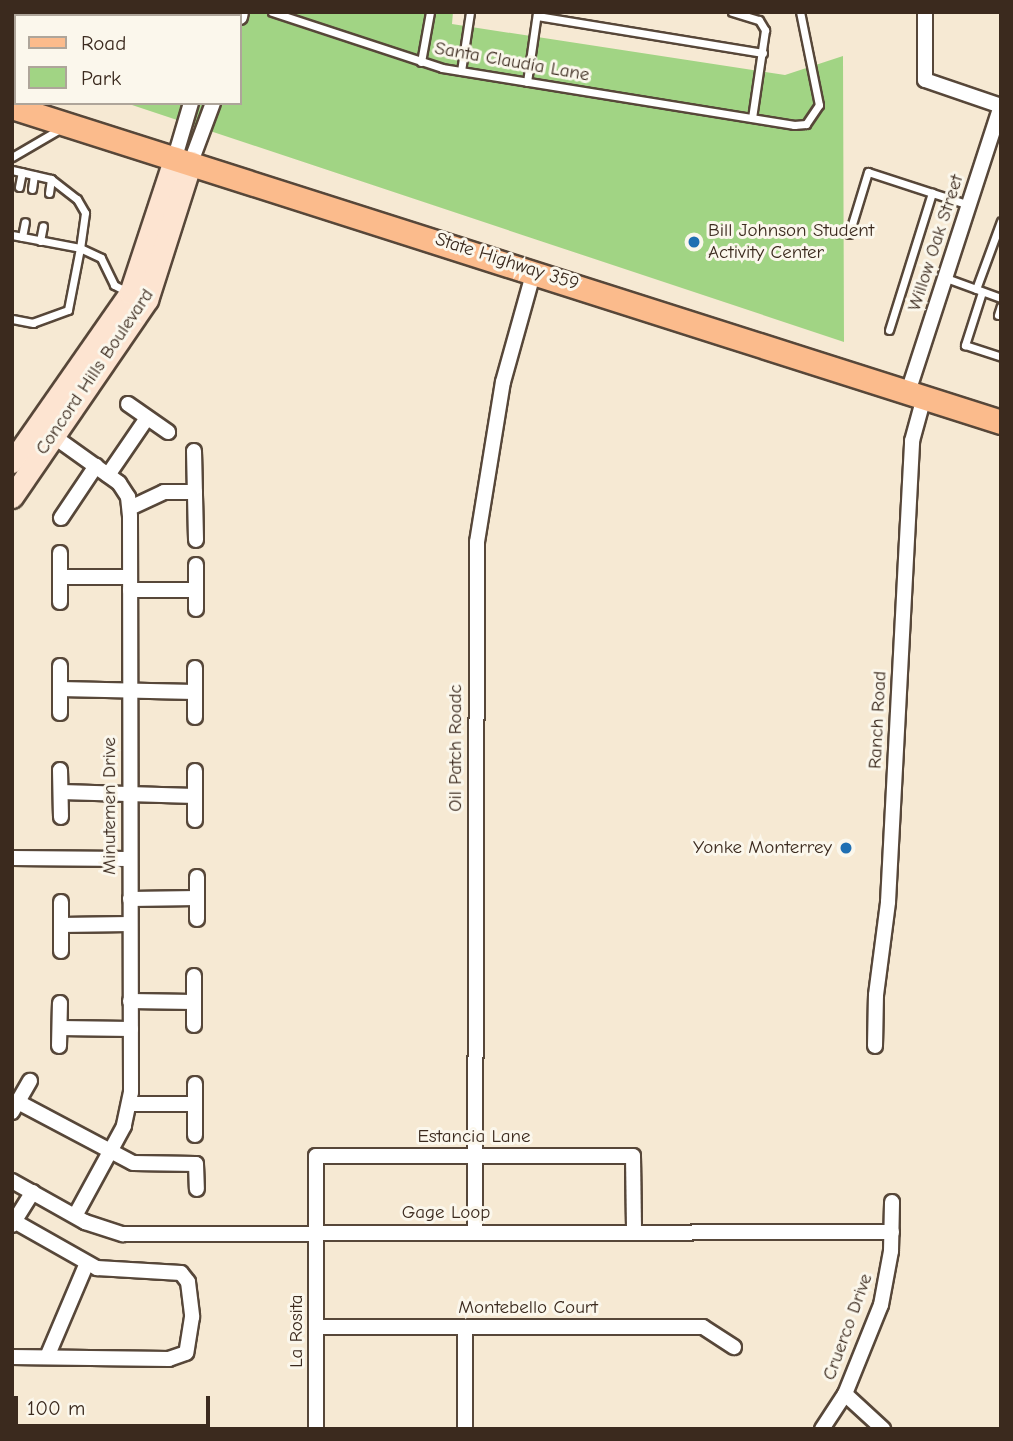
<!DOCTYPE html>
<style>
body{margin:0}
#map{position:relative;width:1013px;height:1441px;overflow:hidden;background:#f6e9d3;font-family:"Comic Neue",sans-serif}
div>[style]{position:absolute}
.green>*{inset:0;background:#a1d484}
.roads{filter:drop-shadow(2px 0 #574739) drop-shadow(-2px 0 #574739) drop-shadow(0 2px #574739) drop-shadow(0 -2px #574739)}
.lane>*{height:7px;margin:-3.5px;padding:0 3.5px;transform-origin:3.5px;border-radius:3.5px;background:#fff}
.street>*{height:14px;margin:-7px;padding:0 7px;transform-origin:7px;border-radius:7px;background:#fff}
.secondary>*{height:21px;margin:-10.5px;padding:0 10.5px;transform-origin:10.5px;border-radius:10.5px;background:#fde4d1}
.primary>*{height:23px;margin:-11.5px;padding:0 11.5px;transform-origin:11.5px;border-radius:11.5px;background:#fbbb8c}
.dots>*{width:19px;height:19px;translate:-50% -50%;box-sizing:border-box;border:4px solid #fbf7ec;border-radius:50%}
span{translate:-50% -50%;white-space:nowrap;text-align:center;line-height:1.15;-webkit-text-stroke:6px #fbf7ec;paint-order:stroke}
.street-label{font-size:19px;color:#3b2a1e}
.poi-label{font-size:19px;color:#3b2a1e}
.left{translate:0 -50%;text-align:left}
.right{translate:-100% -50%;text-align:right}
.frame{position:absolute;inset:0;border:14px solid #3b2a1e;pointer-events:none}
.legend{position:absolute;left:14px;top:14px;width:228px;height:91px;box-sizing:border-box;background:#fbf7ec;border:2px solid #aea59a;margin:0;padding:9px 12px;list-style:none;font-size:21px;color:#3b2a1e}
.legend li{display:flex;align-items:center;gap:14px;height:35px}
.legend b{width:35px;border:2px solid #aea59a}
.scale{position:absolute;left:14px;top:1396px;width:196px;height:32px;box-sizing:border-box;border:4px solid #3b2a1e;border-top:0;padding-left:9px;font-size:21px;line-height:24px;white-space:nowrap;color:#3b2a1e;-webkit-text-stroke:5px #fbf7ec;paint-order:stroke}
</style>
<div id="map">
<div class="green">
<i style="clip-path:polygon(114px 12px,453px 12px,452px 24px,785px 75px,843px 56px,844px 342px,126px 103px,240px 103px,240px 16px)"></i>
</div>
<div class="roads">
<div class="lane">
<i style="left:272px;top:12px;width:179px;rotate:18.2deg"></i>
<i style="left:442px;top:68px;width:357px;rotate:9.2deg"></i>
<i style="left:794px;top:125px;width:12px;rotate:-5deg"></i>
<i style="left:806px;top:124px;width:23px;rotate:-56deg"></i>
<i style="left:819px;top:105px;width:95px;rotate:-101.5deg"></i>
<i style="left:732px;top:12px;width:28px;rotate:17deg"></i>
<i style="left:759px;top:20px;width:12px;rotate:59deg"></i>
<i style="left:765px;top:30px;width:89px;rotate:98.4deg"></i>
<i style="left:537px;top:16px;width:229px;rotate:9.3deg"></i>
<i style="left:421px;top:62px;width:51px;rotate:-79.8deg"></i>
<i style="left:461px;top:71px;width:60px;rotate:-81.3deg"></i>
<i style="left:527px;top:82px;width:70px;rotate:-81.8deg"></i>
<i style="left:12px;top:157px;width:56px;rotate:-30.3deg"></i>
<i style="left:12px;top:170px;width:40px;rotate:13deg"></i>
<i style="left:51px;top:179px;width:33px;rotate:38deg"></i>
<i style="left:77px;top:199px;width:16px;rotate:60deg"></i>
<i style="left:85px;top:213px;width:35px;rotate:98deg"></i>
<i style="left:80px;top:248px;width:23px;rotate:25deg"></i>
<i style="left:101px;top:258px;width:30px;rotate:64deg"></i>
<i style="left:114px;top:285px;width:13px;rotate:27deg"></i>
<i style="left:19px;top:187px;width:15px;rotate:-79deg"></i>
<i style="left:32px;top:189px;width:14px;rotate:-82deg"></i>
<i style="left:49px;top:193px;width:14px;rotate:-82deg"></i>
<i style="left:849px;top:234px;width:65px;rotate:-73deg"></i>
<i style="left:868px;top:172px;width:106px;rotate:18.1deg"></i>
<i style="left:12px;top:235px;width:69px;rotate:10.8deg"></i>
<i style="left:80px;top:248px;width:63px;rotate:101deg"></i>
<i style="left:68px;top:310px;width:37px;rotate:160deg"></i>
<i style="left:33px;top:323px;width:21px;rotate:-169deg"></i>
<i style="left:22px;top:237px;width:15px;rotate:-79deg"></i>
<i style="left:40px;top:241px;width:15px;rotate:-79deg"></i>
<i style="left:946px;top:278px;width:59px;rotate:20deg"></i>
<i style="left:976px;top:289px;width:72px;rotate:-69.8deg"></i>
<i style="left:982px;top:292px;width:56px;rotate:107.8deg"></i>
<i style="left:965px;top:345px;width:38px;rotate:18deg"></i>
<i style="left:998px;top:315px;width:9px;rotate:-72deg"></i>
<i style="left:889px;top:330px;width:144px;rotate:-72.6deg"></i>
</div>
<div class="street">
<i style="left:207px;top:12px;width:4px;rotate:90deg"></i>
<i style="left:925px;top:12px;width:68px;rotate:90deg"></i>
<i style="left:925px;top:80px;width:80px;rotate:18.9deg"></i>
<i style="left:240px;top:17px;width:5px;rotate:-79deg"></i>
<i style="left:175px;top:157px;width:56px;rotate:-73.5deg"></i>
<i style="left:191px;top:162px;width:63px;rotate:-69.6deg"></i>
<i style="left:908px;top:392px;width:301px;rotate:-72deg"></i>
<i style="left:128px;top:404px;width:49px;rotate:35deg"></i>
<i style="left:49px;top:433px;width:86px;rotate:35.5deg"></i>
<i style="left:119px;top:483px;width:17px;rotate:57deg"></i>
<i style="left:128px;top:497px;width:19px;rotate:84deg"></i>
<i style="left:130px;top:516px;width:576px;rotate:89.9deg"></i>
<i style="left:131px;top:1092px;width:35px;rotate:102deg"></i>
<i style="left:124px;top:1126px;width:102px;rotate:118.6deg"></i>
<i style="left:194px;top:451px;width:89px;rotate:88.7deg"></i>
<i style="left:108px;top:475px;width:69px;rotate:-55.6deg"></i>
<i style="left:130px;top:508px;width:38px;rotate:-25deg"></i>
<i style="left:164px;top:492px;width:31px"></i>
<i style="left:61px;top:518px;width:63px;rotate:-56.1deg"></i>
<i style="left:196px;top:565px;width:44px;rotate:90deg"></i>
<i style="left:60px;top:577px;width:70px"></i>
<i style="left:130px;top:590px;width:66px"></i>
<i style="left:60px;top:602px;width:49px;rotate:-90deg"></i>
<i style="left:60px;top:666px;width:47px;rotate:90deg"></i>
<i style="left:195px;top:668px;width:49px;rotate:90deg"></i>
<i style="left:60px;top:689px;width:135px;rotate:1.3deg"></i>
<i style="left:60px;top:770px;width:47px;rotate:88.8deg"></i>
<i style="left:195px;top:771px;width:49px;rotate:90deg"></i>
<i style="left:61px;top:792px;width:134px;rotate:1.7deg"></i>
<i style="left:12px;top:858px;width:117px;rotate:0.5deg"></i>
<i style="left:197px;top:877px;width:42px;rotate:90deg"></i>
<i style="left:130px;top:899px;width:67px;rotate:-0.9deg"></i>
<i style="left:61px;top:902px;width:49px;rotate:90deg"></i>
<i style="left:61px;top:925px;width:69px;rotate:-0.8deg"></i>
<i style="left:194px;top:976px;width:49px;rotate:90deg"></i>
<i style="left:130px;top:1001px;width:64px;rotate:0.9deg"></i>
<i style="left:60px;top:1028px;width:71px;rotate:0.8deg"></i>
<i style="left:59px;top:1046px;width:43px;rotate:-88.7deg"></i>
<i style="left:875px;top:1046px;width:51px;rotate:-88.9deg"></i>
<i style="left:876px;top:995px;width:94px;rotate:-82.6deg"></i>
<i style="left:888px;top:902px;width:462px;rotate:-87deg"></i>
<i style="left:912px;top:441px;width:46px;rotate:-74.7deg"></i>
<i style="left:18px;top:1102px;width:130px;rotate:27.9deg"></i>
<i style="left:133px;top:1163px;width:63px;rotate:0.9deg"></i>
<i style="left:196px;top:1164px;width:25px;rotate:88deg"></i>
<i style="left:130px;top:1104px;width:65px"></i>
<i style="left:12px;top:1112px;width:36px;rotate:-60deg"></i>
<i style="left:195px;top:1135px;width:51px;rotate:-90deg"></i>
<i style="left:12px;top:1181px;width:84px;rotate:29.3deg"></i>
<i style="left:85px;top:1222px;width:40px;rotate:18deg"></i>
<i style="left:123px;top:1234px;width:769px;rotate:-0.15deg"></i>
<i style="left:12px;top:1220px;width:98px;rotate:29.5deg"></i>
<i style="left:97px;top:1268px;width:84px;rotate:3.4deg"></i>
<i style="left:181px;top:1273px;width:11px;rotate:52deg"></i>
<i style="left:188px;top:1282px;width:35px;rotate:83deg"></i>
<i style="left:192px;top:1317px;width:36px;rotate:99deg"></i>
<i style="left:186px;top:1353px;width:18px;rotate:161deg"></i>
<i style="left:169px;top:1359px;width:157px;rotate:-179.3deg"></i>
<i style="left:12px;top:1225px;width:39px;rotate:-58deg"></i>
<i style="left:475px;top:1233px;width:691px;rotate:-89.83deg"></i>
<i style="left:477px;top:542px;width:162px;rotate:-80.8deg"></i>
<i style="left:503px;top:382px;width:115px;rotate:-74.4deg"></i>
<i style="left:316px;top:1327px;width:387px"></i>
<i style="left:703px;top:1327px;width:37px;rotate:33deg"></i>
<i style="left:47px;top:1357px;width:100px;rotate:-67deg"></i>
<i style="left:845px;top:1394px;width:52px;rotate:42.6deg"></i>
<i style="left:316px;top:1429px;width:273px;rotate:-90deg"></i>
<i style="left:316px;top:1156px;width:317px"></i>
<i style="left:633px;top:1156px;width:76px;rotate:89.2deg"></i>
<i style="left:465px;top:1429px;width:102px;rotate:-90deg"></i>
<i style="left:822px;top:1429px;width:42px;rotate:-56.7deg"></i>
<i style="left:845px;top:1394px;width:96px;rotate:-68deg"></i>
<i style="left:881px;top:1305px;width:55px;rotate:-79.5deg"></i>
<i style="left:891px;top:1251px;width:49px;rotate:-88.8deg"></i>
</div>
<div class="secondary">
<i style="left:12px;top:462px;width:206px;rotate:-55.1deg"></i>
<i style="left:130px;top:293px;width:143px;rotate:-71.7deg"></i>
<i style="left:12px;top:497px;width:239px;rotate:-55.6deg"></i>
<i style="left:147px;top:300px;width:145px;rotate:-72.3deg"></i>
</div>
<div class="primary">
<i style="left:12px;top:107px;width:1038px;rotate:17.67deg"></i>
</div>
</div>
<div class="dots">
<i style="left:694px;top:242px;background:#1f6fb2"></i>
<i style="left:846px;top:848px;background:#1f6fb2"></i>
</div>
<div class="street-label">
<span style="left:512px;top:62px;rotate:10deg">Santa Claudia Lane</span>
<span style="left:936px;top:243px;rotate:-72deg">Willow Oak Street</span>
<span style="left:507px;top:262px;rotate:18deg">State Highway 359</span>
<span style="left:95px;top:372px;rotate:-56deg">Concord Hills Boulevard</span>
<span style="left:878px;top:720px;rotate:-87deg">Ranch Road</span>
<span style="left:456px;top:748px;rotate:-90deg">Oil Patch Roadc</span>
<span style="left:110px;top:806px;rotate:-90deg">Minutemen Drive</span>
<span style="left:474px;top:1137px">Estancia Lane</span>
<span style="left:446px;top:1213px">Gage Loop</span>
<span style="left:528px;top:1308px">Montebello Court</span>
<span style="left:848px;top:1327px;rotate:-70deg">Cruerco Drive</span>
<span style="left:297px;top:1331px;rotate:-90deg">La Rosita</span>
</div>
<div class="poi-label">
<span class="left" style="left:708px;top:242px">Bill Johnson Student<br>Activity Center</span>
<span class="right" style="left:832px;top:848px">Yonke Monterrey</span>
</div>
<div class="frame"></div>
<ul class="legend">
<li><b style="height:9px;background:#fbbb8c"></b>Road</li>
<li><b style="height:19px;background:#a1d484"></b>Park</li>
</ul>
<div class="scale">100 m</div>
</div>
